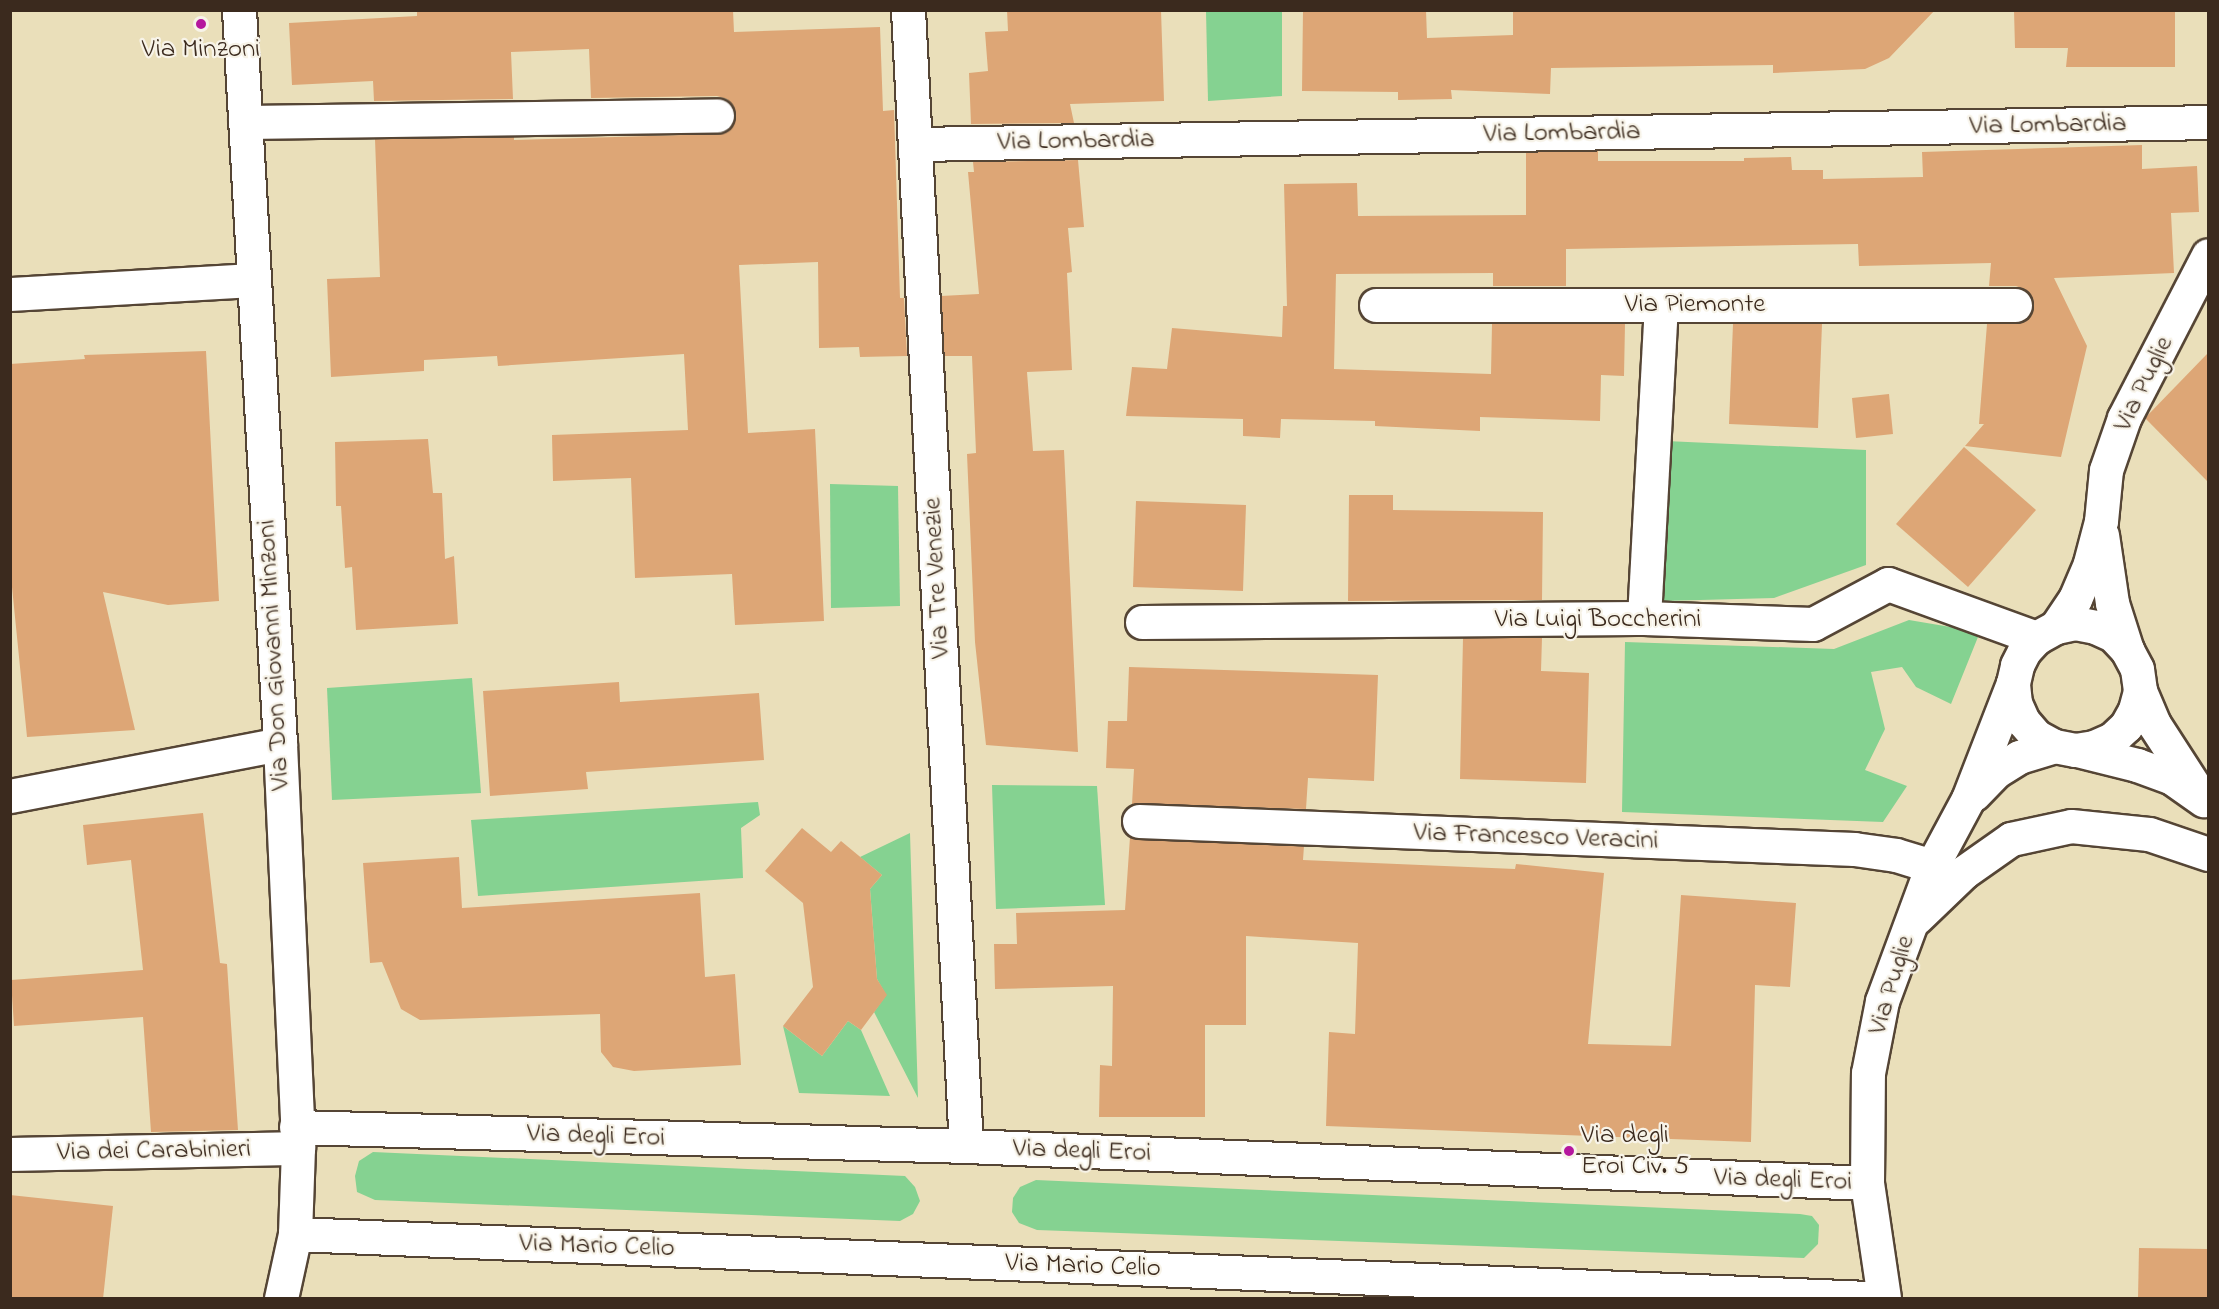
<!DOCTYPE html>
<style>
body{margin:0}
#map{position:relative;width:2219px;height:1309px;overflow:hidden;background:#eadfba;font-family:"Indie Flower",sans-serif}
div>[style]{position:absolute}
.green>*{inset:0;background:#85d291}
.building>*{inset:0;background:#dda676}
.roads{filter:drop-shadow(2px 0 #554535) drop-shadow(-2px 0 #554535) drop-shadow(0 2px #554535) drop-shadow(0 -2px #554535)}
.minor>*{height:33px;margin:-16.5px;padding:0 16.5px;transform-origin:16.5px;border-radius:16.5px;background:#fff}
.dots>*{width:16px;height:16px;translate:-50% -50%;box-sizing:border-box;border:3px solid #f7f3e8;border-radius:50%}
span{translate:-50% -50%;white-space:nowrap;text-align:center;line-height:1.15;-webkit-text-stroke:4.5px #f7f3e8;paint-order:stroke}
.poi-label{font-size:27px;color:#3b2a1e}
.left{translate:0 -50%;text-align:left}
.street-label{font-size:27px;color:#3b2a1e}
.frame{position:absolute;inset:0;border:12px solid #3b2a1e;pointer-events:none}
</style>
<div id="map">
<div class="green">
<i style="clip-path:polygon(1206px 11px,1282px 11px,1282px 96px,1208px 101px)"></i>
<i style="clip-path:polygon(1666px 441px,1866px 450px,1866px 565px,1774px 598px,1663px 601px)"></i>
<i style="clip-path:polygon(830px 484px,898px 486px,900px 606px,831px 608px)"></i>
<i style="clip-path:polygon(1909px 620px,1980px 632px,1951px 704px,1916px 687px,1902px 667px,1871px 672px,1885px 729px,1865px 770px,1907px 786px,1883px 822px,1622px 812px,1625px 642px,1834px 649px)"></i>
<i style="clip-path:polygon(472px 678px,481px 793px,332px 800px,327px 688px)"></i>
<i style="clip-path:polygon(992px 785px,1097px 786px,1105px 905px,996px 909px)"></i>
<i style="clip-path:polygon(758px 802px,760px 815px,741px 828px,743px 878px,478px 896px,471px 820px)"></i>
<i style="clip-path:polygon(910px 833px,918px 1098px,874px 1012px,886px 995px,877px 979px,870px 889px,882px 875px,860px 857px)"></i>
<i style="clip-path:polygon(848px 1021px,861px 1030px,890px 1096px,799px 1093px,783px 1026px,822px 1056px)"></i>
<i style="clip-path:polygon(373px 1152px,905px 1176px,915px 1187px,920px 1201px,913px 1214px,900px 1221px,375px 1200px,357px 1192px,355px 1176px,359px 1161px)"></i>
<i style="clip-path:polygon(1036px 1180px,1800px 1214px,1812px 1216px,1819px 1225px,1818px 1244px,1804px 1258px,1037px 1230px,1019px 1223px,1012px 1212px,1013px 1198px,1020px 1187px)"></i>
</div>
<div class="building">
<i style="clip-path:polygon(417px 10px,733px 10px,734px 32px,880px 27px,883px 111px,894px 110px,900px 298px,904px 298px,907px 356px,860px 357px,859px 347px,819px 348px,818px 262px,739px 265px,748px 433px,815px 429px,824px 621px,735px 625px,732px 574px,635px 578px,631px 478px,553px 481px,552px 435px,688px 430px,684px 354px,498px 366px,497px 356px,424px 360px,424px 371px,331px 377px,327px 279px,380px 277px,375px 139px,514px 137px,514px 140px,717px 134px,727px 131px,734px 124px,736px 115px,733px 105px,727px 99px,717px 96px,591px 98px,589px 49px,511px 52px,513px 99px,374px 101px,373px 81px,292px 85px,289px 23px,417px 16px)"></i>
<i style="clip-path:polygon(1007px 10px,1161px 10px,1164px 101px,1070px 104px,1074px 123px,971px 124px,969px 73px,988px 71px,985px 32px,1008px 31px)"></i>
<i style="clip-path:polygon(1303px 10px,1426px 10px,1427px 38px,1513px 35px,1513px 10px,1935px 10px,1889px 58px,1865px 69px,1773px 73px,1773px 65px,1551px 68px,1550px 94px,1451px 90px,1452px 99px,1398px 100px,1398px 92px,1302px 91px)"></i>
<i style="clip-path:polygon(2014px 10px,2175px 10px,2175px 67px,2066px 67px,2068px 48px,2015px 48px)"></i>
<i style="clip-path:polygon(2142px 145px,2142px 169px,2197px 166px,2199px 212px,2171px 213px,2174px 273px,2054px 278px,2087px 346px,2061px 457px,1965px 446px,1984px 424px,1979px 424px,1987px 324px,2015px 324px,2025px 321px,2031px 314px,2034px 306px,2031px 295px,2024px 289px,2016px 286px,1989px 286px,1991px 263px,1859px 266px,1858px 244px,1566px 249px,1566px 286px,1493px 286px,1493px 273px,1336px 274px,1334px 369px,1491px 374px,1492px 324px,1625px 324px,1624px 376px,1601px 375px,1600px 421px,1480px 417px,1480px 431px,1375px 426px,1375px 421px,1281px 419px,1280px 438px,1243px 436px,1243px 419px,1126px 416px,1132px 367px,1167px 369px,1172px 328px,1282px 337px,1283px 306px,1287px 306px,1284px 184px,1357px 183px,1358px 216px,1526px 215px,1526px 152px,1598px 151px,1598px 161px,1744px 161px,1744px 158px,1791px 157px,1792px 170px,1823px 170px,1823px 179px,1923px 177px,1922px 152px)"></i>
<i style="clip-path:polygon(1078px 160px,1084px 227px,1068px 228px,1072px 272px,1067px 273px,1072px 370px,1027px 372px,1033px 451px,1064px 450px,1078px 752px,986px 745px,975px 642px,967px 454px,976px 453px,972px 356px,944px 356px,941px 296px,979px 294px,968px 172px,974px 172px,973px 162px)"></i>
<i style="clip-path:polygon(1733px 324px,1822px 324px,1818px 428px,1729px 424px)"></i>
<i style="clip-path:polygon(206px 351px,219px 601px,168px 605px,103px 592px,135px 730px,27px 737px,10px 567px,10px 364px,85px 359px,84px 355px)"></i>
<i style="clip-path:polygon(2208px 353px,2208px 482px,2145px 418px)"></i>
<i style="clip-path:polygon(1889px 394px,1893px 434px,1856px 438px,1852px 398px)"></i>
<i style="clip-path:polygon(428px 439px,433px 493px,442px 493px,445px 559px,454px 556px,458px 624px,356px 630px,352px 567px,345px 568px,341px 506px,336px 506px,335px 442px)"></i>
<i style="clip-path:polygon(1964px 447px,2036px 510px,1968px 587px,1896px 524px)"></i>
<i style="clip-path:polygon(1349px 495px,1393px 495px,1393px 510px,1543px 512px,1542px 600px,1348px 601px)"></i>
<i style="clip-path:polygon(1136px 501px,1246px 505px,1243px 591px,1133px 587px)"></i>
<i style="clip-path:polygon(1463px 638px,1542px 638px,1541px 671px,1589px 673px,1586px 783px,1460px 779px)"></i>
<i style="clip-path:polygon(1129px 667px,1378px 675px,1374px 781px,1308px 778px,1306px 809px,1132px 804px,1134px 769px,1106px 768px,1108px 721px,1127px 721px)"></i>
<i style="clip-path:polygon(619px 682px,620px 702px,759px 693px,764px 760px,586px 772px,588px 789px,490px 796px,483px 691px)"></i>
<i style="clip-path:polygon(203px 813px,220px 963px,227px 964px,238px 1130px,151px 1132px,143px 1017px,14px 1026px,11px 980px,143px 970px,131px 860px,87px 865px,83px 825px)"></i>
<i style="clip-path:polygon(802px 828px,831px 852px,841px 841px,882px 875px,870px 889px,877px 979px,887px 995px,861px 1030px,848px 1021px,822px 1056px,783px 1026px,813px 987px,803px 903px,765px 871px)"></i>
<i style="clip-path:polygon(1130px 837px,1304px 846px,1303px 860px,1515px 869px,1516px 864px,1604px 873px,1588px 1044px,1671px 1046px,1681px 895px,1796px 903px,1790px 987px,1755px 985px,1751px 1142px,1326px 1126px,1329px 1032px,1355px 1034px,1358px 943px,1246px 936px,1246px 1025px,1205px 1025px,1205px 1117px,1099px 1117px,1100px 1065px,1112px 1066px,1113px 986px,995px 989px,994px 944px,1017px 944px,1016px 913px,1125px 910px)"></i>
<i style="clip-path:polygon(459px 857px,462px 908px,700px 893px,705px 977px,735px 974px,741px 1065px,634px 1071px,613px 1067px,601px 1052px,600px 1014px,420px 1020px,401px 1009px,382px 962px,370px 963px,363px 863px)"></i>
<i style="clip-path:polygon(10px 1195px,113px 1206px,103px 1299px,10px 1299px)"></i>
<i style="clip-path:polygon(2139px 1248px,2208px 1249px,2208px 1299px,2138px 1299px)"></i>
</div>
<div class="roads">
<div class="minor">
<i style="left:239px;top:10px;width:735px;rotate:86.8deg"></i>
<i style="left:280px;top:744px;width:404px;rotate:87.4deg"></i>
<i style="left:298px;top:1148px;width:86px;rotate:92deg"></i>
<i style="left:295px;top:1234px;width:66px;rotate:102.3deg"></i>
<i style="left:908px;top:10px;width:1137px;rotate:87.08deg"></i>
<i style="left:245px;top:122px;width:472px;rotate:-0.8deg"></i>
<i style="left:915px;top:144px;width:1293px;rotate:-0.97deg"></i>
<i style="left:10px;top:294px;width:244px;rotate:-3.3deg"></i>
<i style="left:1376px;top:305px;width:639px"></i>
<i style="left:2102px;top:535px;width:69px;rotate:81.6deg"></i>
<i style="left:2112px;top:603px;width:49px;rotate:72.3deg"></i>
<i style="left:1644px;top:618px;width:313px;rotate:-86.9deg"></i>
<i style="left:1142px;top:622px;width:502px;rotate:-0.46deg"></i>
<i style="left:1644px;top:618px;width:169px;rotate:2deg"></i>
<i style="left:1813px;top:624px;width:85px;rotate:-28.1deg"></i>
<i style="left:1888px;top:584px;width:158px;rotate:20deg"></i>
<i style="left:2056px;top:627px;width:34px;rotate:-56deg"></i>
<i style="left:2075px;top:599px;width:39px;rotate:-67deg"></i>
<i style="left:2090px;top:563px;width:43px;rotate:-75.3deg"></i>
<i style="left:2101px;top:521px;width:51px;rotate:-84.4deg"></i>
<i style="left:2106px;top:470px;width:55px;rotate:-70.9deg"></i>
<i style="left:2124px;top:418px;width:183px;rotate:-62.7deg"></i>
<i style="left:2140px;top:691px;width:36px;rotate:67deg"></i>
<i style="left:2154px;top:724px;width:77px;rotate:57.1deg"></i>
<i style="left:2077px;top:750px;width:62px;rotate:14deg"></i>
<i style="left:2137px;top:765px;width:37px;rotate:20deg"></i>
<i style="left:2172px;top:778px;width:39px;rotate:35deg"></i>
<i style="left:1974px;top:794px;width:30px;rotate:-46deg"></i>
<i style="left:1995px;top:772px;width:28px;rotate:-32deg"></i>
<i style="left:2019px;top:757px;width:37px;rotate:-17deg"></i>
<i style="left:10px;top:796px;width:275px;rotate:-10.9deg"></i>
<i style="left:1139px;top:821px;width:716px;rotate:2.24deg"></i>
<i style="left:1854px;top:849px;width:42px;rotate:8.1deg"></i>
<i style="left:1896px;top:855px;width:38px;rotate:17deg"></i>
<i style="left:1916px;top:918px;width:66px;rotate:-43.8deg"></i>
<i style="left:1964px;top:872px;width:57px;rotate:-35.1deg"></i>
<i style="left:2011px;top:839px;width:61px;rotate:-12.2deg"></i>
<i style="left:2071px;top:826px;width:78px;rotate:5.9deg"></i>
<i style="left:2149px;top:834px;width:62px;rotate:18.7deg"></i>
<i style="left:296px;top:1127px;width:670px;rotate:1.62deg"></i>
<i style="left:966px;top:1146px;width:902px;rotate:2.35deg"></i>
<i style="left:10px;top:1154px;width:288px;rotate:-1.2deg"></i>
<i style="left:295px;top:1234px;width:1576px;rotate:2.33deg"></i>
<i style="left:1884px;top:1298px;width:116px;rotate:-98.4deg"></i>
<i style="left:1867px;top:1183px;width:110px;rotate:-89.5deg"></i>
<i style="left:1868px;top:1073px;width:73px;rotate:-79deg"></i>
<i style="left:1882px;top:1001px;width:144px;rotate:-69.7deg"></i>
<i style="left:1932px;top:866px;width:76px;rotate:-61.8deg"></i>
<i style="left:1968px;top:799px;width:124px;rotate:-68.8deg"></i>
<i style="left:2013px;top:683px;width:18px;rotate:-77deg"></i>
<i style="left:2017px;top:665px;width:16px;rotate:-63deg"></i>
<i style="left:2024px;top:651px;width:18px;rotate:-47deg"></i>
<i style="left:2036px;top:638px;width:23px;rotate:-29deg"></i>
<i style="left:2056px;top:627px;width:19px;rotate:-12deg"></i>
<i style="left:2075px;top:623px;width:20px;rotate:11deg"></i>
<i style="left:2095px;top:627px;width:20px;rotate:24deg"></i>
<i style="left:2113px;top:635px;width:21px;rotate:47deg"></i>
<i style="left:2127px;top:650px;width:21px;rotate:62deg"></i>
<i style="left:2137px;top:669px;width:22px;rotate:82deg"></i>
<i style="left:2140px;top:691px;width:20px;rotate:105deg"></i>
<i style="left:2135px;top:710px;width:18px;rotate:119deg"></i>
<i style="left:2126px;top:726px;width:19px;rotate:137deg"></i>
<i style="left:2112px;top:739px;width:20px;rotate:156deg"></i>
<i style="left:2094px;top:747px;width:19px;rotate:171deg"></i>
<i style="left:2075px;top:750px;width:21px;rotate:-169deg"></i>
<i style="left:2054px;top:746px;width:21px;rotate:-151deg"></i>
<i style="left:2036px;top:736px;width:20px;rotate:-131deg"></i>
<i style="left:2023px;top:721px;width:20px;rotate:-114deg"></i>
<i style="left:2015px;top:703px;width:20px;rotate:-96deg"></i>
</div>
</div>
<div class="dots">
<i style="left:201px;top:24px;background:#b5179e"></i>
<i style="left:1569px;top:1151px;background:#b5179e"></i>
</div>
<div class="poi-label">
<span style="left:201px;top:50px">Via Minzoni</span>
<span class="left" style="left:1581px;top:1151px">Via degli<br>Eroi Civ. 5</span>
</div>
<div class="street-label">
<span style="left:2048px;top:125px;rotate:-1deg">Via Lombardia</span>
<span style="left:1562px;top:133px;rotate:-1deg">Via Lombardia</span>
<span style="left:1076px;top:141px;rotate:-1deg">Via Lombardia</span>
<span style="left:1695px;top:305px">Via Piemonte</span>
<span style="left:2144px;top:384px;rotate:-64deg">Via Puglie</span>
<span style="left:937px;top:578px;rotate:-93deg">Via Tre Venezie</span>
<span style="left:1598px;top:620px">Via Luigi Boccherini</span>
<span style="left:274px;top:655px;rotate:-93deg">Via Don Giovanni Minzoni</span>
<span style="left:1536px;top:837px;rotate:2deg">Via Francesco Veracini</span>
<span style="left:1892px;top:985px;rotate:-73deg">Via Puglie</span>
<span style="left:596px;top:1136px;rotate:2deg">Via degli Eroi</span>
<span style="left:154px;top:1151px;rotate:-1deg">Via dei Carabinieri</span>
<span style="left:1082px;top:1151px;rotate:2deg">Via degli Eroi</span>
<span style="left:1783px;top:1180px;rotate:2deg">Via degli Eroi</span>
<span style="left:597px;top:1246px;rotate:2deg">Via Mario Celio</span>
<span style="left:1083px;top:1266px;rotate:2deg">Via Mario Celio</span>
</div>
<div class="frame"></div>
</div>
